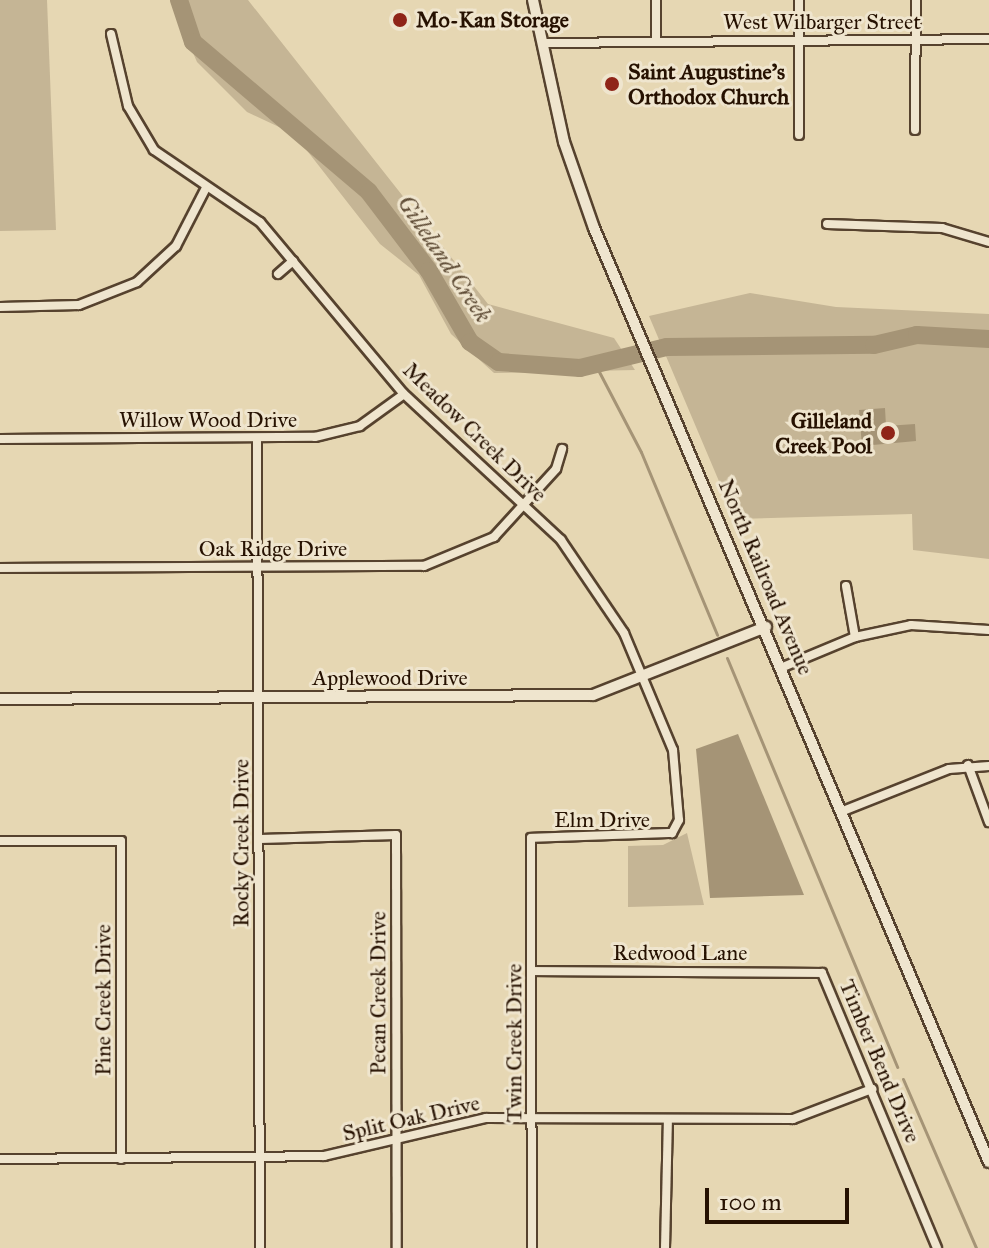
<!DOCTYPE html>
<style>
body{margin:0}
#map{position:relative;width:989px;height:1248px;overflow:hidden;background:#e6d7b3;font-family:"IM FELL Great Primer",serif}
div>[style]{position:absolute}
.green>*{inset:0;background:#c5b595}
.water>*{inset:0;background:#a59476}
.stream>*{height:3px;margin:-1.5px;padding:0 1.5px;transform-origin:1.5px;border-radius:1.5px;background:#a59476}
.river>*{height:18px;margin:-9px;padding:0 9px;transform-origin:9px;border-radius:9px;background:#a59476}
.roads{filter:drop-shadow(2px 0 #56422e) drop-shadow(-2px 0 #56422e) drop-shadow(0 2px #56422e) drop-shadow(0 -2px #56422e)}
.minor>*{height:8px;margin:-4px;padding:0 4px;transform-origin:4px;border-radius:4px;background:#efe5ce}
.tertiary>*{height:10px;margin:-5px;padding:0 5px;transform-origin:5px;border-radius:5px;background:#efe5ce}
.dots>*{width:22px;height:22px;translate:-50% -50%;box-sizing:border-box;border:4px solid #efe5ce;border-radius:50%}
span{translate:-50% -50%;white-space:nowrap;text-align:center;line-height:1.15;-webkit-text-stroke:6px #efe5ce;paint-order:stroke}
.poi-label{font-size:22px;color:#261101;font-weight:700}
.left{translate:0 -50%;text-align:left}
.right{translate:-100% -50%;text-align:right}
.street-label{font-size:22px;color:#261101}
.water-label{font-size:24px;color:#5f4c36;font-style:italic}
.scale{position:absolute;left:705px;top:1188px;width:144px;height:36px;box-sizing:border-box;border:4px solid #261101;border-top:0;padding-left:10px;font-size:24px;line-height:28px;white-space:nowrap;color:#261101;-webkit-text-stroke:6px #efe5ce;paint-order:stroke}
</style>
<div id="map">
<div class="green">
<i style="clip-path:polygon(0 0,47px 0,56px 230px,0 231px)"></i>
<i style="clip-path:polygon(170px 0,248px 0,488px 304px,614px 338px,635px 370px,494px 373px,451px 334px,419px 275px,380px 244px,294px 134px,247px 112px,197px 62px)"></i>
<i style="clip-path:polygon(750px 293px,836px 307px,989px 314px,989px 559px,913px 550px,912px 514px,735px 519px,649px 316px)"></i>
<i style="clip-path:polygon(687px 833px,704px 905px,628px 907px,628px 846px,663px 845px)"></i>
</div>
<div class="water">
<i style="clip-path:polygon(885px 408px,886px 426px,915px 424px,916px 441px,862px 446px,859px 410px)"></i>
<i style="clip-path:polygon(738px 734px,804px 895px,710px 898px,696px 749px)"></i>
</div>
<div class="stream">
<i style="left:595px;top:364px;width:99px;rotate:62.4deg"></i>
<i style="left:641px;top:452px;width:198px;rotate:67.4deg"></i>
<i style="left:727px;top:658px;width:443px;rotate:67.4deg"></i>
<i style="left:903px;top:1079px;width:184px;rotate:66.6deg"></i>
</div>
<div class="river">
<i style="left:179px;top:0;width:44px;rotate:71.6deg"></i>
<i style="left:193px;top:42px;width:231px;rotate:40.4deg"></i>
<i style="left:369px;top:192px;width:99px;rotate:52.8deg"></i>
<i style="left:429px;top:271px;width:82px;rotate:60deg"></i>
<i style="left:470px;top:342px;width:35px;rotate:35deg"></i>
<i style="left:499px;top:362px;width:81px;rotate:4.2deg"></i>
<i style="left:580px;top:368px;width:89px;rotate:-13.6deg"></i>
<i style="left:667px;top:347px;width:207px;rotate:-0.6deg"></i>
<i style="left:874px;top:345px;width:44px;rotate:-13.1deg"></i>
<i style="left:917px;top:335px;width:72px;rotate:3.2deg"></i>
</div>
<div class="roads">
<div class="minor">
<i style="left:656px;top:0;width:41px;rotate:90deg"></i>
<i style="left:111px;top:34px;width:74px;rotate:76.7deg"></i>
<i style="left:128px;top:106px;width:51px;rotate:59.4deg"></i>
<i style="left:154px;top:150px;width:128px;rotate:34.2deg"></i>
<i style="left:260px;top:222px;width:224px;rotate:50.1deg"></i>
<i style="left:404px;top:394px;width:214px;rotate:42.9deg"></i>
<i style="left:561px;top:540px;width:112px;rotate:55.9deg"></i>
<i style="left:624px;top:633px;width:127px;rotate:67.3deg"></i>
<i style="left:673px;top:750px;width:70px;rotate:85.1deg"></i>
<i style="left:679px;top:820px;width:15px;rotate:118deg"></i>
<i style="left:672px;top:833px;width:141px;rotate:178deg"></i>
<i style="left:531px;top:838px;width:410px;rotate:89.9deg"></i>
<i style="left:542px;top:43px;width:447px;rotate:-0.5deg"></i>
<i style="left:915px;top:130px;width:130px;rotate:-89.6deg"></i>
<i style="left:799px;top:135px;width:135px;rotate:-90deg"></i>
<i style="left:827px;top:224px;width:115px;rotate:2deg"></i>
<i style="left:942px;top:228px;width:49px;rotate:16.6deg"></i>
<i style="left:278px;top:274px;width:20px;rotate:-41deg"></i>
<i style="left:0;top:307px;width:79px;rotate:-1.5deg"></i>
<i style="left:79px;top:305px;width:62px;rotate:-21.6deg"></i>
<i style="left:137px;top:282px;width:53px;rotate:-42.7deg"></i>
<i style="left:176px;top:246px;width:65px;rotate:-62.7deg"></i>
<i style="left:257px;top:438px;width:810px;rotate:89.79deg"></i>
<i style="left:0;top:439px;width:315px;rotate:-0.4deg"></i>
<i style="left:315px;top:437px;width:46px;rotate:-13.7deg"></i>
<i style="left:360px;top:426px;width:54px;rotate:-36deg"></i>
<i style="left:0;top:568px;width:424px;rotate:-0.3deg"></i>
<i style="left:424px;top:566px;width:76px;rotate:-22.5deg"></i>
<i style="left:494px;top:537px;width:92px;rotate:-47.6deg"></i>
<i style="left:556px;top:469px;width:21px;rotate:-73deg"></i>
<i style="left:846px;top:586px;width:52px;rotate:80deg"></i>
<i style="left:783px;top:667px;width:78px;rotate:-22.6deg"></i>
<i style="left:855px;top:637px;width:57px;rotate:-12.1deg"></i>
<i style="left:911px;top:625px;width:78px;rotate:3.7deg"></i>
<i style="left:968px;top:765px;width:61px;rotate:69.8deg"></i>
<i style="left:843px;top:811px;width:114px;rotate:-21.6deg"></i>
<i style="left:949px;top:769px;width:40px;rotate:-4.3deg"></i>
<i style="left:260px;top:839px;width:136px;rotate:-1.7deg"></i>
<i style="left:396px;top:835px;width:413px;rotate:89.9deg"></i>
<i style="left:0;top:841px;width:121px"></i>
<i style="left:121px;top:841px;width:318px;rotate:90deg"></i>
<i style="left:532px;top:971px;width:290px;rotate:0.4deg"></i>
<i style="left:822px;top:973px;width:298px;rotate:67.3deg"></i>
<i style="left:0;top:1159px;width:324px;rotate:-0.5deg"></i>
<i style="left:324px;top:1156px;width:166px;rotate:-13.2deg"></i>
<i style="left:486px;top:1118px;width:307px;rotate:0.2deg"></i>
<i style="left:793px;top:1119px;width:85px;rotate:-20.8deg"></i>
<i style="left:665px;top:1248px;width:129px;rotate:-88.7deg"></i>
</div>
<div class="tertiary">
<i style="left:533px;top:0;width:145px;rotate:77.7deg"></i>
<i style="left:564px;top:142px;width:91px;rotate:70.8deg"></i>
<i style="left:594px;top:228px;width:1014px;rotate:67.08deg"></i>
<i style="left:0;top:699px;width:593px;rotate:-0.39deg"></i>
<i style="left:593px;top:695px;width:186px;rotate:-21.5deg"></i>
</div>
</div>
<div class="dots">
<i style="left:400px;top:20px;background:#8f2418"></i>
<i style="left:612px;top:84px;background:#8f2418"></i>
<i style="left:888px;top:433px;background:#8f2418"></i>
</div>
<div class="poi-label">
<span class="left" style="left:416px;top:20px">Mo-Kan Storage</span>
<span class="left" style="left:628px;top:84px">Saint Augustine's<br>Orthodox Church</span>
<span class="right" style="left:872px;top:433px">Gilleland<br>Creek Pool</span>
</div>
<div class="street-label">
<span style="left:822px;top:22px">West Wilbarger Street</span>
<span style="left:208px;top:420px">Willow Wood Drive</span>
<span style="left:475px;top:432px;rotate:44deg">Meadow Creek Drive</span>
<span style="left:273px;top:549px">Oak Ridge Drive</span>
<span style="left:766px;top:577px;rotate:67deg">North Railroad Avenue</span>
<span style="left:390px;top:678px">Applewood Drive</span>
<span style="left:602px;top:820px">Elm Drive</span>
<span style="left:241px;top:843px;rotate:-90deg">Rocky Creek Drive</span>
<span style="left:680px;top:953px">Redwood Lane</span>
<span style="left:378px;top:993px;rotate:-90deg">Pecan Creek Drive</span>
<span style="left:103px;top:1000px;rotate:-90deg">Pine Creek Drive</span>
<span style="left:514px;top:1043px;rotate:-90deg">Twin Creek Drive</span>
<span style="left:880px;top:1061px;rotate:67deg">Timber Bend Drive</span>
<span style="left:411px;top:1118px;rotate:-13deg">Split Oak Drive</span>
</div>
<div class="water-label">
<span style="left:444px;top:259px;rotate:56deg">Gilleland Creek</span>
</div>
<div class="scale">100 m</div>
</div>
